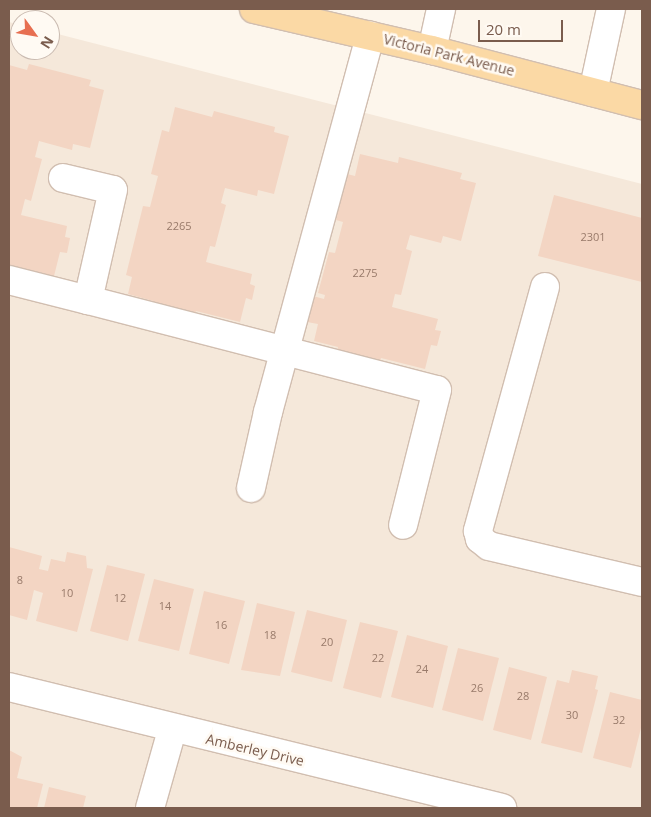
<!DOCTYPE html>
<style>
body{margin:0}
#map{position:relative;width:651px;height:817px;overflow:hidden;background:#fdf6ec;font-family:"Open Sans",sans-serif}
div>[style]{position:absolute}
.residential>*{inset:0;background:#f5e8da}
.building>*{inset:0;background:#f3d5c3}
.roads{filter:drop-shadow(1px 0 #d1beb0) drop-shadow(-1px 0 #d1beb0) drop-shadow(0 1px #d1beb0) drop-shadow(0 -1px #d1beb0)}
.minor>*{height:28px;margin:-14px;padding:0 14px;transform-origin:14px;border-radius:14px;background:#fff}
.major>*{height:28px;margin:-14px;padding:0 14px;transform-origin:14px;border-radius:14px;background:#fbd9a5}
span{translate:-50% -50%;white-space:nowrap;text-align:center;line-height:1.15;-webkit-text-stroke:5px #fffaf3;paint-order:stroke}
.number-label{font-size:11px;color:#987a6a}
.number-label span{-webkit-text-stroke-width:0}
.street-label{font-size:14px;color:#7a5c4d}
.frame{position:absolute;inset:0;border:10px solid #7a5c4d;pointer-events:none}
.north{position:absolute;left:10px;top:10px;width:50px;height:50px;box-sizing:border-box;background:#fffaf3;border:1px solid #cabbb1;border-radius:50%;rotate:122deg;font-size:14px;font-weight:700;line-height:20px;text-align:center;color:#7a5c4d}
.north::after{content:'';display:block;margin:auto;width:18px;height:22px;background:#e76f51;clip-path:polygon(50% 0,100% 100%,50% 72%,0 100%)}
.scale{position:absolute;left:478px;top:20px;width:85px;height:22px;box-sizing:border-box;border:2px solid #7a5c4d;border-top:0;padding-left:6px;font-size:15px;line-height:18px;white-space:nowrap;color:#7a5c4d;-webkit-text-stroke:4px #fffaf3;paint-order:stroke}
</style>
<div id="map">
<div class="residential">
<i style="clip-path:polygon(9px 22px,20px 25px,20px 50px,50px 50px,50px 32px,642px 184px,642px 808px,9px 808px)"></i>
</div>
<div class="building">
<i style="clip-path:polygon(29px 64px,91px 80px,89px 86px,104px 90px,90px 148px,73px 144px,72px 150px,39px 141px,35px 157px,42px 159px,31px 201px,25px 199px,21px 215px,67px 226px,65px 237px,70px 238px,67px 253px,60px 252px,54px 276px,10px 265px,9px 268px,9px 65px,27px 70px)"></i>
<i style="clip-path:polygon(175px 107px,212px 117px,214px 111px,275px 127px,274px 132px,289px 136px,274px 194px,258px 190px,257px 196px,225px 188px,221px 203px,226px 205px,215px 247px,210px 246px,206px 262px,252px 274px,250px 284px,255px 286px,252px 300px,246px 298px,240px 322px,196px 311px,194px 318px,151px 306px,153px 301px,128px 294px,132px 277px,126px 275px,143px 206px,150px 207px,158px 176px,151px 174px,162px 130px,169px 132px)"></i>
<i style="clip-path:polygon(360px 154px,398px 163px,399px 157px,462px 173px,460px 179px,476px 183px,461px 241px,443px 236px,441px 243px,410px 235px,406px 249px,412px 251px,401px 295px,395px 294px,392px 307px,438px 319px,435px 330px,441px 331px,437px 346px,431px 345px,425px 369px,381px 358px,379px 364px,337px 353px,338px 347px,314px 341px,318px 324px,307px 322px,313px 296px,324px 299px,325px 295px,318px 293px,329px 252px,335px 253px,343px 222px,336px 220px,347px 174px,355px 176px)"></i>
<i style="clip-path:polygon(554px 195px,642px 218px,642px 282px,538px 256px)"></i>
<i style="clip-path:polygon(9px 547px,42px 556px,39px 569px,48px 571px,51px 559px,65px 562px,67px 552px,86px 556px,87px 568px,93px 569px,77px 632px,36px 621px,43px 593px,34px 590px,27px 620px,9px 615px)"></i>
<i style="clip-path:polygon(107px 565px,145px 574px,128px 641px,90px 631px)"></i>
<i style="clip-path:polygon(154px 579px,194px 589px,179px 651px,138px 641px)"></i>
<i style="clip-path:polygon(204px 591px,245px 601px,229px 664px,189px 654px)"></i>
<i style="clip-path:polygon(257px 603px,295px 612px,280px 676px,241px 670px)"></i>
<i style="clip-path:polygon(307px 610px,347px 620px,332px 682px,291px 672px)"></i>
<i style="clip-path:polygon(360px 622px,398px 631px,381px 698px,343px 688px)"></i>
<i style="clip-path:polygon(407px 635px,448px 646px,433px 708px,391px 697px)"></i>
<i style="clip-path:polygon(458px 648px,499px 658px,483px 721px,442px 710px)"></i>
<i style="clip-path:polygon(509px 667px,547px 677px,531px 740px,493px 730px)"></i>
<i style="clip-path:polygon(572px 670px,598px 676px,595px 689px,598px 690px,582px 753px,541px 743px,557px 680px,569px 683px)"></i>
<i style="clip-path:polygon(610px 692px,642px 700px,642px 724px,631px 768px,593px 758px)"></i>
<i style="clip-path:polygon(9px 750px,22px 757px,17px 778px,43px 784px,37px 808px,9px 808px)"></i>
<i style="clip-path:polygon(49px 787px,86px 796px,83px 808px,44px 808px)"></i>
</div>
<div class="roads">
<div class="minor">
<i style="left:432px;top:50px;width:42px;rotate:-77.6deg"></i>
<i style="left:593px;top:92px;width:85px;rotate:-77.8deg"></i>
<i style="left:63px;top:178px;width:51px;rotate:13.5deg"></i>
<i style="left:113px;top:190px;width:113px;rotate:102.8deg"></i>
<i style="left:88px;top:300px;width:360px;rotate:14.5deg"></i>
<i style="left:437px;top:390px;width:139px;rotate:104.1deg"></i>
<i style="left:9px;top:280px;width:81px;rotate:14.2deg"></i>
<i style="left:545px;top:287px;width:253px;rotate:105.4deg"></i>
<i style="left:478px;top:531px;width:8px;rotate:76deg"></i>
<i style="left:480px;top:539px;width:11px;rotate:38deg"></i>
<i style="left:489px;top:546px;width:157px;rotate:13.2deg"></i>
<i style="left:251px;top:488px;width:78px;rotate:-77.4deg"></i>
<i style="left:268px;top:412px;width:390px;rotate:-74.8deg"></i>
<i style="left:9px;top:687px;width:508px;rotate:13.79deg"></i>
<i style="left:150px;top:808px;width:81px;rotate:-74.2deg"></i>
</div>
<div class="major">
<i style="left:254px;top:9px;width:183px;rotate:13deg"></i>
<i style="left:432px;top:50px;width:217px;rotate:14.7deg"></i>
</div>
</div>
<div class="number-label">
<span style="left:179px;top:226px">2265</span>
<span style="left:593px;top:237px">2301</span>
<span style="left:365px;top:273px">2275</span>
<span style="left:20px;top:580px">8</span>
<span style="left:67px;top:593px">10</span>
<span style="left:120px;top:598px">12</span>
<span style="left:165px;top:606px">14</span>
<span style="left:221px;top:625px">16</span>
<span style="left:270px;top:635px">18</span>
<span style="left:327px;top:642px">20</span>
<span style="left:378px;top:658px">22</span>
<span style="left:422px;top:669px">24</span>
<span style="left:477px;top:688px">26</span>
<span style="left:523px;top:696px">28</span>
<span style="left:572px;top:715px">30</span>
<span style="left:619px;top:720px">32</span>
</div>
<div class="street-label">
<span style="left:449px;top:55px;rotate:14deg">Victoria Park Avenue</span>
<span style="left:255px;top:750px;rotate:13deg">Amberley Drive</span>
</div>
<div class="frame"></div>
<div class="north">N</div>
<div class="scale">20 m</div>
</div>
